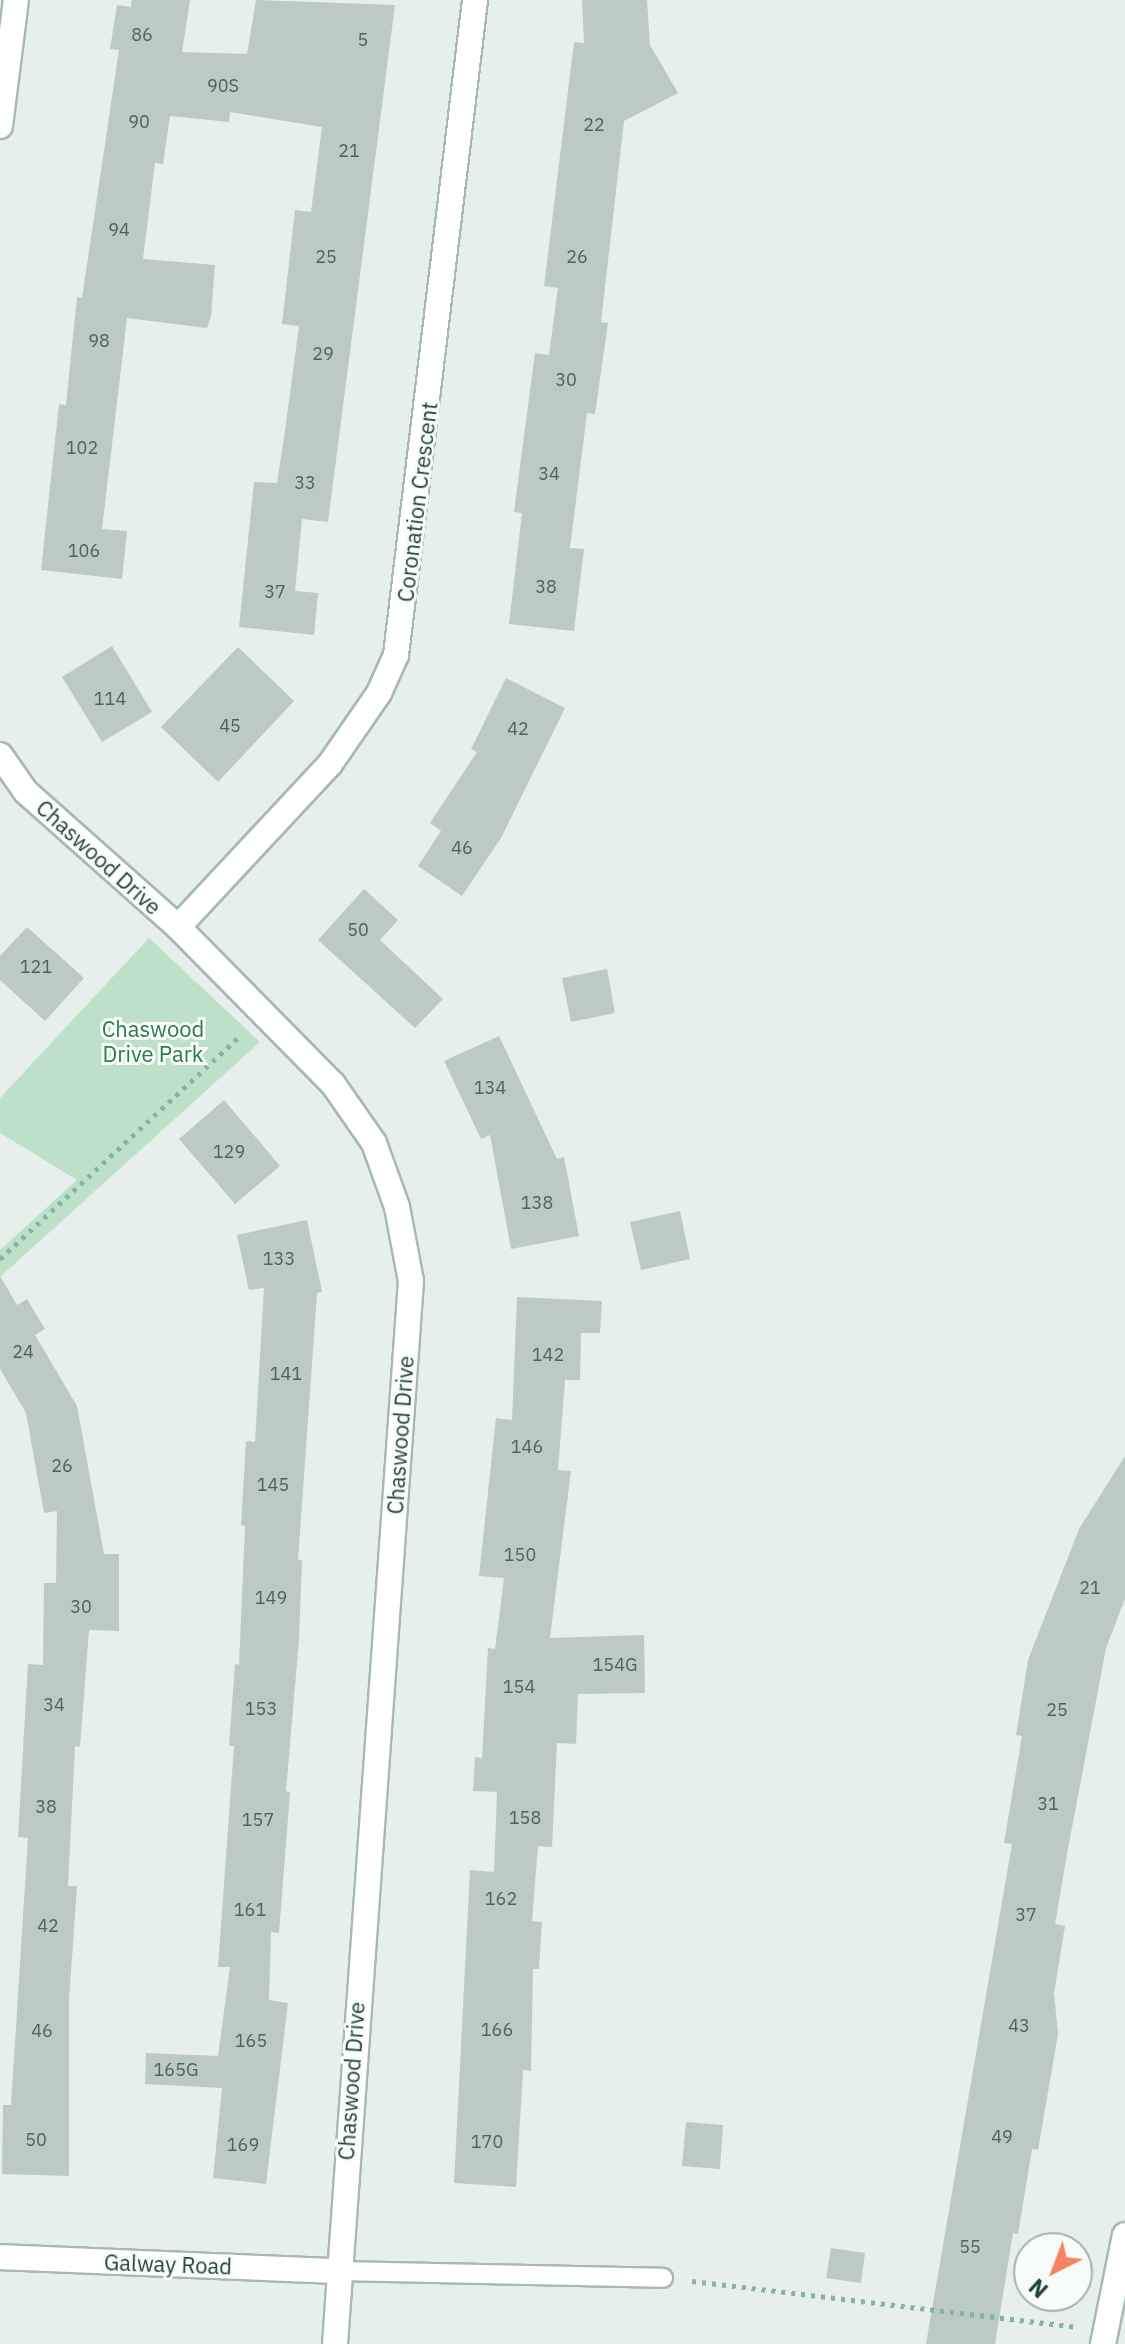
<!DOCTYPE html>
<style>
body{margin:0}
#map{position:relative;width:1125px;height:2344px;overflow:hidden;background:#e6efeb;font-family:"IBM Plex Sans",sans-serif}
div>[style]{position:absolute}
.green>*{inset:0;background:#bfe0c8}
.building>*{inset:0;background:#bbcac4}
.path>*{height:5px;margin-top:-2.5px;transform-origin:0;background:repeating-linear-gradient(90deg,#86b3a5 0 4px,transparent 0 10px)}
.roads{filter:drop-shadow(2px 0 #a8b8b2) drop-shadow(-2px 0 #a8b8b2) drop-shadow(0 2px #a8b8b2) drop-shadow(0 -2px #a8b8b2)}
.service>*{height:18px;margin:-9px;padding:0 9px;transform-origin:9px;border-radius:9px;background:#fff}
.minor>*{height:24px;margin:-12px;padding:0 12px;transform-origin:12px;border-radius:12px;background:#fff}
span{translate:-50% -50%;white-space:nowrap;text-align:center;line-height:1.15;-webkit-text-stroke:6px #f7fbf9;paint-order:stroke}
.number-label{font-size:18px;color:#4a645c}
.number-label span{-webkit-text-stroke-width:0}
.street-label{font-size:22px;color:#24423a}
.park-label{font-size:22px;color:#2d7a4b}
.north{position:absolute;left:1013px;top:2232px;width:80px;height:80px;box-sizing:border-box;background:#f7fbf9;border:2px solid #a3b1ad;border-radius:50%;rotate:222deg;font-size:22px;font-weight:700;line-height:32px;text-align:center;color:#24423a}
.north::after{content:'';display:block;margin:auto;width:28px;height:36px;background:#f4845f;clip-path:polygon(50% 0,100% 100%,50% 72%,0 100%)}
</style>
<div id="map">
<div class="green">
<i style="clip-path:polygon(149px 938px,260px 1042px,0 1277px,0 1250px,77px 1180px,0 1133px,0 1098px)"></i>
</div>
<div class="building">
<i style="clip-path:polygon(132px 0,190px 0,182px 52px,247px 54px,256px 0,395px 5px,328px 522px,302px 519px,295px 591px,318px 593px,314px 635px,239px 627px,254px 482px,277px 483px,285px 431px,299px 326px,282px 324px,295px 210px,311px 212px,322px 127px,230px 112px,229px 122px,170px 116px,163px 164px,155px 163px,143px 259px,215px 265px,211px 316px,207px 328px,127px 318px,102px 529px,127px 531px,122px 579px,41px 570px,59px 404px,66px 405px,77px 297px,82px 298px,119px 50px,110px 49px,117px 5px,131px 7px)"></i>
<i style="clip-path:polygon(582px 0,647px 0,650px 45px,678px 93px,624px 121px,601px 322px,608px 323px,595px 414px,587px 413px,570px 548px,584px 549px,574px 631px,509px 624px,522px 513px,514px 512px,535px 353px,549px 355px,558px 288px,544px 286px,574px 42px,584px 43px)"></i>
<i style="clip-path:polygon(112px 646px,152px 712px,102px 742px,62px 677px)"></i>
<i style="clip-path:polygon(238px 647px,294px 701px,218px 782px,161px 727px)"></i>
<i style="clip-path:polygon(506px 678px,565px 708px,501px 838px,462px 896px,418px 866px,441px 831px,430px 823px,477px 752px,471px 749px)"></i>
<i style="clip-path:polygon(364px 889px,398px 920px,380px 940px,443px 999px,415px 1028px,318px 940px)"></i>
<i style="clip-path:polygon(27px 927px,84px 978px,45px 1021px,0 980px,0 956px)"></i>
<i style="clip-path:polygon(607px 969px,615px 1013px,571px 1022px,562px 978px)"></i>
<i style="clip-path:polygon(499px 1036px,557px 1159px,564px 1157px,579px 1236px,511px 1249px,490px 1135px,481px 1139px,444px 1061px)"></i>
<i style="clip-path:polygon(224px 1100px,280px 1166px,235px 1204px,179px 1139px)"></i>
<i style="clip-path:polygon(680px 1211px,690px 1259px,641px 1270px,630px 1222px)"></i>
<i style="clip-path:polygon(307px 1220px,322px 1292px,317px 1293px,298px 1560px,302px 1560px,299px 1639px,286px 1791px,290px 1792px,279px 1933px,271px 1932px,269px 2000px,288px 2003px,266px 2184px,213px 2178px,222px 2088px,145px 2084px,146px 2053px,218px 2056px,230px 1967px,218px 1967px,234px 1746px,229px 1746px,235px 1664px,239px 1665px,245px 1526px,241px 1525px,246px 1441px,255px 1442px,264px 1288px,249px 1290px,237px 1235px)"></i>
<i style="clip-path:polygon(0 1276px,17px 1305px,27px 1299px,45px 1329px,35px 1335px,77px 1406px,104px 1554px,119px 1554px,119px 1631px,89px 1630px,80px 1747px,75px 1746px,68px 1886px,77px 1886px,69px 2001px,69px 2176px,2px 2174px,3px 2105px,11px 2105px,28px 1838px,18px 1837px,28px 1664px,43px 1665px,44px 1583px,56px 1583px,57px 1511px,44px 1513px,26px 1413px,0 1369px)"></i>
<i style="clip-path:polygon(517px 1297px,602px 1301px,600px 1333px,581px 1333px,580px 1380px,565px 1380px,558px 1470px,571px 1471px,550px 1638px,644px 1635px,645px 1693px,578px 1694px,576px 1744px,557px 1743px,552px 1847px,538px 1846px,532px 1921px,542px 1922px,539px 1969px,533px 1969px,531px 2071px,523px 2070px,516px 2187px,454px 2183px,470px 1870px,494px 1872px,497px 1792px,473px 1791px,475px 1757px,482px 1758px,488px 1648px,495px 1649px,504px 1578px,479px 1576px,496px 1418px,512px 1420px)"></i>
<i style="clip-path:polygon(1125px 1456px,1125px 1599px,1106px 1648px,1067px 1854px,1055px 1924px,1065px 1926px,1054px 1993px,1058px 2034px,1038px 2150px,1032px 2149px,1018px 2234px,1013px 2233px,995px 2344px,926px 2344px,1012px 1844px,1004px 1843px,1022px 1736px,1016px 1735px,1028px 1660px,1079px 1529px)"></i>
<i style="clip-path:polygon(686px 2122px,723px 2125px,720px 2169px,682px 2166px)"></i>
<i style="clip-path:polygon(831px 2248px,865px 2253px,861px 2283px,826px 2278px)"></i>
</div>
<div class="path">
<i style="left:0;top:1259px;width:329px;rotate:-42.9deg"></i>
<i style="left:692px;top:2281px;width:386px;rotate:6.8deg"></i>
</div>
<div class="roads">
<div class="service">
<i style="left:337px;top:2271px;width:326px;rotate:1.2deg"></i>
</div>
<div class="minor">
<i style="left:0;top:126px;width:127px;rotate:-82.8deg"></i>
<i style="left:0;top:755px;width:45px;rotate:54.9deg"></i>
<i style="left:26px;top:792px;width:203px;rotate:41.6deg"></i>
<i style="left:178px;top:927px;width:221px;rotate:45.4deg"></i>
<i style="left:333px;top:1084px;width:72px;rotate:55.2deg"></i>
<i style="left:374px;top:1143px;width:68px;rotate:70.2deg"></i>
<i style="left:397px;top:1207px;width:75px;rotate:79.3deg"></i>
<i style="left:411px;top:1281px;width:1066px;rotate:94.09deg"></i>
<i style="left:178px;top:927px;width:223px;rotate:-47deg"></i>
<i style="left:330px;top:764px;width:86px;rotate:-55.4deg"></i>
<i style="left:379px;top:693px;width:42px;rotate:-65.9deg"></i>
<i style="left:396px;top:655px;width:660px;rotate:-83.12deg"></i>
<i style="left:0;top:2257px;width:337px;rotate:2.4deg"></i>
<i style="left:1103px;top:2344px;width:111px;rotate:-78.6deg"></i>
</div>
</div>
<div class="number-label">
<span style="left:142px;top:35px">86</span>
<span style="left:363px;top:40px">5</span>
<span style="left:223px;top:86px">90S</span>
<span style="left:139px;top:122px">90</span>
<span style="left:594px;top:125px">22</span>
<span style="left:349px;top:151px">21</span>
<span style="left:119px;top:230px">94</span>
<span style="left:326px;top:257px">25</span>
<span style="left:577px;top:257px">26</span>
<span style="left:99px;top:341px">98</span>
<span style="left:323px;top:354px">29</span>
<span style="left:566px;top:380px">30</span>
<span style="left:82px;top:448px">102</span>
<span style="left:549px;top:474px">34</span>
<span style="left:305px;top:483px">33</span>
<span style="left:84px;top:551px">106</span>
<span style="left:546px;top:587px">38</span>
<span style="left:275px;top:592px">37</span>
<span style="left:110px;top:699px">114</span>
<span style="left:230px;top:726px">45</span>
<span style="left:518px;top:729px">42</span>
<span style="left:462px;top:848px">46</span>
<span style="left:358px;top:930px">50</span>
<span style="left:36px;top:967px">121</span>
<span style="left:490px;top:1088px">134</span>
<span style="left:229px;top:1152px">129</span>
<span style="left:537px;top:1203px">138</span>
<span style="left:279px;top:1259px">133</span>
<span style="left:23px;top:1352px">24</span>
<span style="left:548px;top:1355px">142</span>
<span style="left:286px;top:1374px">141</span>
<span style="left:527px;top:1447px">146</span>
<span style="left:62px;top:1466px">26</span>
<span style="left:273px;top:1485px">145</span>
<span style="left:520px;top:1555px">150</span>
<span style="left:1090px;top:1588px">21</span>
<span style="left:271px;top:1598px">149</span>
<span style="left:81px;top:1607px">30</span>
<span style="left:615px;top:1665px">154G</span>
<span style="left:519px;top:1687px">154</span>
<span style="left:54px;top:1705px">34</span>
<span style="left:261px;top:1709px">153</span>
<span style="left:1057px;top:1710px">25</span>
<span style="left:1048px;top:1804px">31</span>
<span style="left:46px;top:1807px">38</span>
<span style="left:525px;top:1818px">158</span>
<span style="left:258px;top:1820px">157</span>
<span style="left:501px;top:1899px">162</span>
<span style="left:250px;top:1910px">161</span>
<span style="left:1026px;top:1915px">37</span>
<span style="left:48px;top:1926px">42</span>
<span style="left:1019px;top:2026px">43</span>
<span style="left:497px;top:2030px">166</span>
<span style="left:42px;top:2031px">46</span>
<span style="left:251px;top:2041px">165</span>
<span style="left:176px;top:2070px">165G</span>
<span style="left:1002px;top:2137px">49</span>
<span style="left:36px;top:2140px">50</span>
<span style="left:487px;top:2142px">170</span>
<span style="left:243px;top:2145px">169</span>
<span style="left:970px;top:2247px">55</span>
</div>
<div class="street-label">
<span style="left:417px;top:502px;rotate:-83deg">Coronation Crescent</span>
<span style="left:99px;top:857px;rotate:42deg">Chaswood Drive</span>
<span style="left:400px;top:1435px;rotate:-86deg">Chaswood Drive</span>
<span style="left:351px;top:2081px;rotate:-86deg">Chaswood Drive</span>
<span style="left:168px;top:2264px;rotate:2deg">Galway Road</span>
</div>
<div class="park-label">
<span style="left:153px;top:1041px">Chaswood<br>Drive Park</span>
</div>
<div class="north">N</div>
</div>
